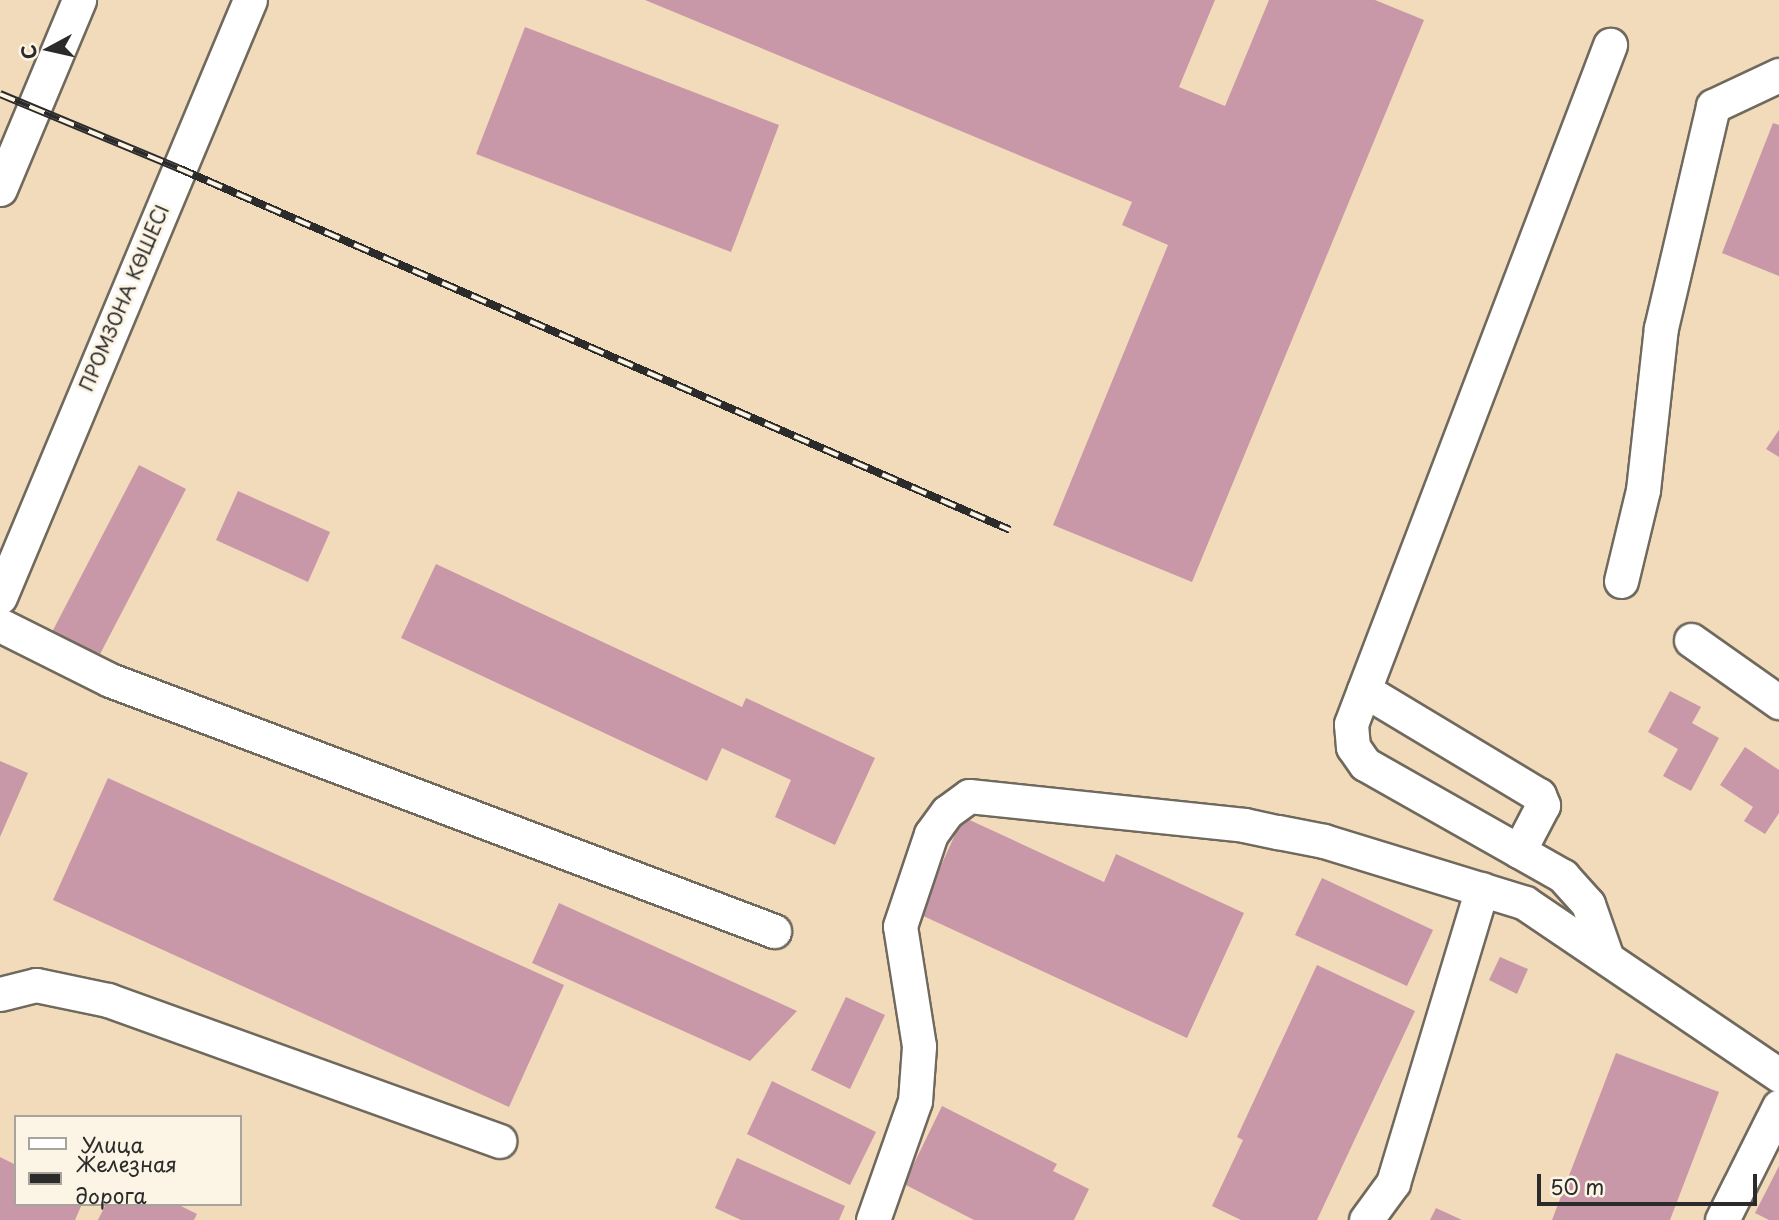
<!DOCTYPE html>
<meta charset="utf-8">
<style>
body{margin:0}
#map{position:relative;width:1779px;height:1220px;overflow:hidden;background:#f1dbbb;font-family:"Playpen Sans",sans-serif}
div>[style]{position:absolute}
.building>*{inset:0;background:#c998a8}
.roads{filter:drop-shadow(2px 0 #70695d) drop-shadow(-2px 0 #70695d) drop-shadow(0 2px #70695d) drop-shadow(0 -2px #70695d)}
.minor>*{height:33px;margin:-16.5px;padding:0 16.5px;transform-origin:16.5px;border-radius:16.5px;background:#fff}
.rail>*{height:8px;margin-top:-4px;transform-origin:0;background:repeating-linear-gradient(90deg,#fcf5e5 0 16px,#2b2b2b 0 32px);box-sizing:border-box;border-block:2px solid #2b2b2b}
span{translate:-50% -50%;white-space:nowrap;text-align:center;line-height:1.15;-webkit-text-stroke:6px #fcf5e5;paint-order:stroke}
.street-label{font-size:19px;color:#2b2b2b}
.legend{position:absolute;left:14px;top:1115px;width:228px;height:91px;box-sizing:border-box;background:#fcf5e5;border:2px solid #a8a49b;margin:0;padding:9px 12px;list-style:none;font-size:21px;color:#2b2b2b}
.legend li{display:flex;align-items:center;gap:14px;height:35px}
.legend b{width:35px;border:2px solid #a8a49b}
.north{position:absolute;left:14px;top:14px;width:70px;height:70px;-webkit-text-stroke:5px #fcf5e5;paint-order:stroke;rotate:262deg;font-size:19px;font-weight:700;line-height:28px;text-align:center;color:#2b2b2b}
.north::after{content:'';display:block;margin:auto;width:24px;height:32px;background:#2b2b2b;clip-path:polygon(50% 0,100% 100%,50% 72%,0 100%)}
.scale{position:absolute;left:1537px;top:1174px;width:220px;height:32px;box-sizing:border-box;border:4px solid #2b2b2b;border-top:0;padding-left:9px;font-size:21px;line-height:24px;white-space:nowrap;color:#2b2b2b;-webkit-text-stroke:5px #fcf5e5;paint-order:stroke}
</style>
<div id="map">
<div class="building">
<i style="clip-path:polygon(645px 0,1215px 0,1179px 87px,1225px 106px,1269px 0,1375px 0,1424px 20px,1192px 582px,1053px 525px,1168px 245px,1122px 225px,1132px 202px)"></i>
<i style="clip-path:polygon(525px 27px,779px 125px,731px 252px,476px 154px)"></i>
<i style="clip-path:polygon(1773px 123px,1779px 125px,1779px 276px,1722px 253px)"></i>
<i style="clip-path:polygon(1779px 430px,1779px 457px,1766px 449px)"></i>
<i style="clip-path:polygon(139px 465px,186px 489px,98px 658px,51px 634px)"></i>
<i style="clip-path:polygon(238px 491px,330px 532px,308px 582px,216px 540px)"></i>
<i style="clip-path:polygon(436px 564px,742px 707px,746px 698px,875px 758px,835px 845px,775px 817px,791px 780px,722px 748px,707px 781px,401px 638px)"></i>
<i style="clip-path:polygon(1670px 691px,1701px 707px,1692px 723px,1719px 738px,1691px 791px,1663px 776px,1678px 749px,1648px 732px)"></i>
<i style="clip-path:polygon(1745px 747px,1779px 770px,1779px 813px,1765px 834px,1744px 821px,1753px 807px,1720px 785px)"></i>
<i style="clip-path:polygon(0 761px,28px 773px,0 837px)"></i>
<i style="clip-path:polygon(108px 778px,564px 985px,509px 1107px,53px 900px)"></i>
<i style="clip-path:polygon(963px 817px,1104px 882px,1116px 854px,1244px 913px,1187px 1038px,919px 914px)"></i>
<i style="clip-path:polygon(1322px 878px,1433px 930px,1407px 986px,1295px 935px)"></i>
<i style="clip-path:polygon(559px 903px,797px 1011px,750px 1061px,532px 963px)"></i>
<i style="clip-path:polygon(1500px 957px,1528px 969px,1517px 994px,1489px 980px)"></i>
<i style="clip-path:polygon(1317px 965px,1415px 1011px,1317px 1220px,1241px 1220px,1212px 1206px,1243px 1140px,1237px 1137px)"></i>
<i style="clip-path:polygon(846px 997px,885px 1015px,850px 1089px,811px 1070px)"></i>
<i style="clip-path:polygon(1616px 1053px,1719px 1092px,1670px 1220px,1552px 1220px)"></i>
<i style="clip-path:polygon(772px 1081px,876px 1132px,850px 1185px,747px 1134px)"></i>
<i style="clip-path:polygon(942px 1106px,1057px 1164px,1053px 1171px,1089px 1189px,1074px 1220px,974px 1220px,904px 1184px)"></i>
<i style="clip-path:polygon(0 1157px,16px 1165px,16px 1204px,82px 1204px,75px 1220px,0 1220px)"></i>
<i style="clip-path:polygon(737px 1158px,845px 1206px,839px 1220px,741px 1220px,715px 1208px)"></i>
<i style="clip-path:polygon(1779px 1166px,1779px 1220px,1769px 1220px,1755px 1213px)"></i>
<i style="clip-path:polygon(106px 1204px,177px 1204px,197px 1214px,194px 1220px,98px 1220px)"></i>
<i style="clip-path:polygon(1436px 1208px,1462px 1220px,1430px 1220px)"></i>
</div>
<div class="roads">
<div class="minor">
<i style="left:0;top:189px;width:205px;rotate:-67.3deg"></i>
<i style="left:1621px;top:581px;width:94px;rotate:-76.4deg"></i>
<i style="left:1643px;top:490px;width:163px;rotate:-83.7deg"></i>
<i style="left:1661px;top:328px;width:228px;rotate:-76.8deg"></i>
<i style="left:1713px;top:106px;width:73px;rotate:-25.2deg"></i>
<i style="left:0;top:597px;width:647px;rotate:-67.28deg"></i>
<i style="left:0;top:625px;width:123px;rotate:26.6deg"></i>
<i style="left:110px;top:680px;width:710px;rotate:20.71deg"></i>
<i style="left:1691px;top:640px;width:108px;rotate:35.2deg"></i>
<i style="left:1364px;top:690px;width:204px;rotate:31deg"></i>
<i style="left:1539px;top:795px;width:11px;rotate:68deg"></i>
<i style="left:1543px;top:805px;width:52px;rotate:117.6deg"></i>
<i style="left:1607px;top:958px;width:57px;rotate:-109.4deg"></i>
<i style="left:1588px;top:904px;width:38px;rotate:-132deg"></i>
<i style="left:1563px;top:876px;width:227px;rotate:-150.5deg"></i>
<i style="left:1365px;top:764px;width:21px;rotate:-125deg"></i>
<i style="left:1353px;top:747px;width:23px;rotate:-95deg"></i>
<i style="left:1351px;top:724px;width:727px;rotate:-69.12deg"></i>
<i style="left:0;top:994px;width:37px;rotate:-14deg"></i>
<i style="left:36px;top:985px;width:74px;rotate:11.8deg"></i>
<i style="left:108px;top:1000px;width:416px;rotate:19.8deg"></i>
<i style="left:873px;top:1220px;width:126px;rotate:-70.6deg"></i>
<i style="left:915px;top:1101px;width:55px;rotate:-85.8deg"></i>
<i style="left:919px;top:1046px;width:121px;rotate:-99deg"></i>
<i style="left:900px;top:926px;width:97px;rotate:-71.4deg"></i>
<i style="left:931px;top:834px;width:27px;rotate:-54deg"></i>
<i style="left:947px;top:812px;width:27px;rotate:-36deg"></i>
<i style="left:969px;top:796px;width:277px;rotate:6deg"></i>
<i style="left:1244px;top:825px;width:35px;rotate:12deg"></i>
<i style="left:1278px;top:832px;width:47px;rotate:11.1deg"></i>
<i style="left:1324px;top:841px;width:210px;rotate:17.1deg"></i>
<i style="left:1525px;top:903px;width:307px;rotate:34.1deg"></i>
<i style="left:1366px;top:1220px;width:46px;rotate:-53.9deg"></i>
<i style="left:1393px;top:1183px;width:307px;rotate:-73.2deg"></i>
<i style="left:1722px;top:1220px;width:127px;rotate:-63.4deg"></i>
</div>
</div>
<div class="rail">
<i style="left:0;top:94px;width:193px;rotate:22.6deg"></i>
<i style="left:178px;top:168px;width:907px;rotate:23.51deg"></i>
</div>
<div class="street-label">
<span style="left:124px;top:298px;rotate:-67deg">ПРОМЗОНА КӨШЕСІ</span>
</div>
<ul class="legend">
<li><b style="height:9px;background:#fff"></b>Улица</li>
<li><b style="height:9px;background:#2b2b2b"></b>Железная дорога</li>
</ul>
<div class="north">С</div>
<div class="scale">50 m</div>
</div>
